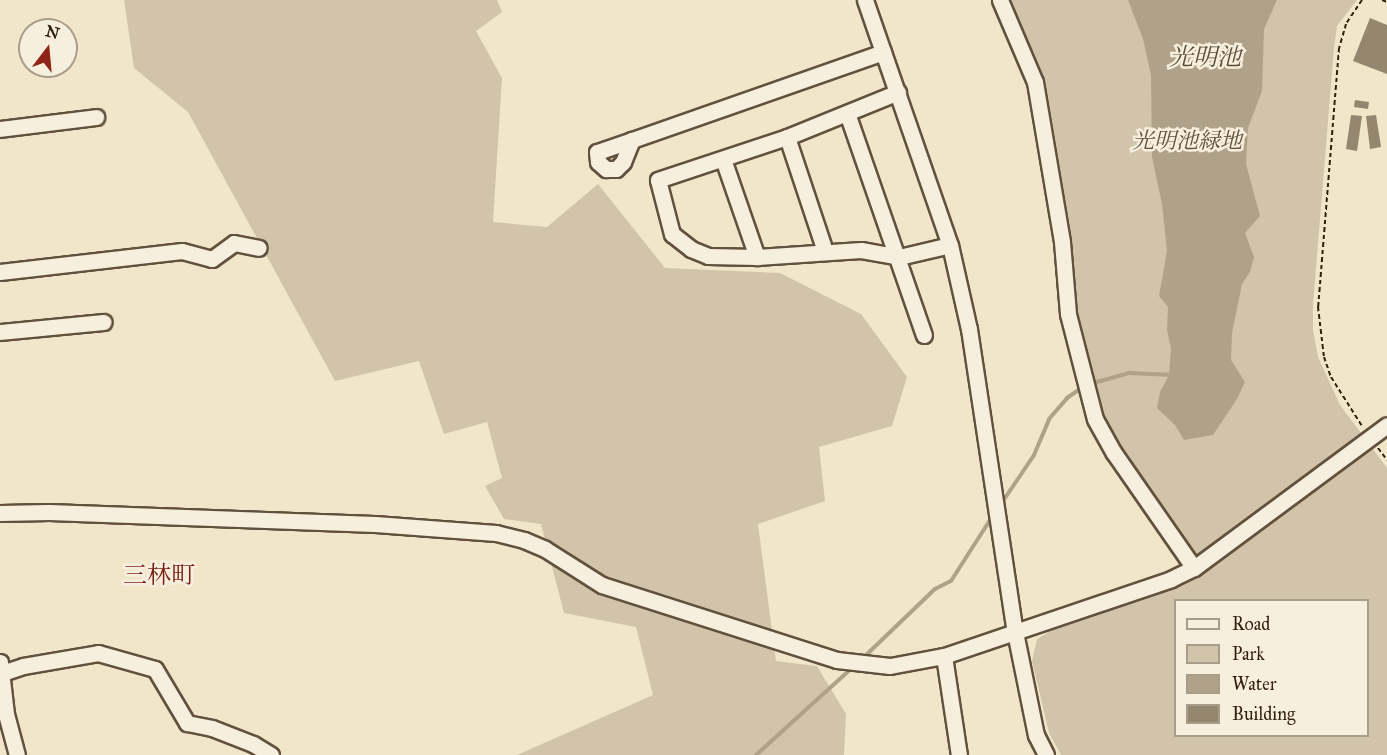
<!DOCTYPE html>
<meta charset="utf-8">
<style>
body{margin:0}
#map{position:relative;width:1387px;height:755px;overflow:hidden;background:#f2e6ca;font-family:"IM FELL Great Primer","Noto Serif JP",serif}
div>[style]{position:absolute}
.green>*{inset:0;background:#d1c4aa}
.water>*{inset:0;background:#b0a28a}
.stream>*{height:4px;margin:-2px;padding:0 2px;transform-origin:2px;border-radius:2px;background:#b0a28a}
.building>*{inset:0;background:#958670}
.path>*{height:2px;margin-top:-1px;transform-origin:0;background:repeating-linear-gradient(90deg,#311f0e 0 4.5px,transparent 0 7.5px)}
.roads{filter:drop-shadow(2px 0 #61513d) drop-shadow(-2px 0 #61513d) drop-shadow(0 2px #61513d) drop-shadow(0 -2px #61513d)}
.minor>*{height:15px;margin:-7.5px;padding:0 7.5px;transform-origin:7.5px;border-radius:7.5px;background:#f7efdd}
span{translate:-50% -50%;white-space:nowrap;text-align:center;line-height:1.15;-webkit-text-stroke:5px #f7efdd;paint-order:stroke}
.park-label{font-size:22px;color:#61513d;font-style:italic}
.water-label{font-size:24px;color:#5d4d39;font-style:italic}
.neighbourhood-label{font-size:24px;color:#7a1f14}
.legend{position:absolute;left:1174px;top:599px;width:195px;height:138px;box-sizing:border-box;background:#f7efdd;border:2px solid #a89c8a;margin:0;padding:8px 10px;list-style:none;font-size:18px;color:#311f0e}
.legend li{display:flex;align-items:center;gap:12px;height:30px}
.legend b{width:30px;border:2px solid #a89c8a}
.north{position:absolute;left:18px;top:18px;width:60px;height:60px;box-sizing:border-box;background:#f7efdd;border:2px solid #a89c8a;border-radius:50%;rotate:16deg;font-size:16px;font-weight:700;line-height:24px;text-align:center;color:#311f0e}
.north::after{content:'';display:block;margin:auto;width:21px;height:27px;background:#8f2418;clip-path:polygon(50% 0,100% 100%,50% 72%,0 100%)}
</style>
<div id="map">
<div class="green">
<i style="clip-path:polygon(124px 0,497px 0,502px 12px,476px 31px,502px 78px,493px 222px,547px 227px,598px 184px,665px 268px,780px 273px,861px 314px,907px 377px,892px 426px,819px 447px,825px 501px,758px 524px,776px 661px,817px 666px,846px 714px,844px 755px,517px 755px,653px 695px,636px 627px,564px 613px,541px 524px,504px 519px,485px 486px,502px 478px,487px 422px,444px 434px,419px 361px,335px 381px,188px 112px,134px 68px)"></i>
<i style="clip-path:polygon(evenodd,1000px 0,1357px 0,1337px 26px,1334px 48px,1313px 305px,1313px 330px,1318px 357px,1340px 405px,1387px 468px,1387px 755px,1061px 755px,1049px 733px,1032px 661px,1037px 639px,1061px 625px,1170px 589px,1199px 573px,1087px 395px,1035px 82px,1000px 0,1176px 600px,1368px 600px,1368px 736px,1176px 736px,1176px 600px)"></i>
</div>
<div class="water">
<i style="clip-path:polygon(1128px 0,1277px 0,1264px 29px,1262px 91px,1248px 128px,1246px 164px,1260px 216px,1245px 233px,1254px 257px,1250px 272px,1242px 284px,1232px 333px,1231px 360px,1245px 382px,1237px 399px,1213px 435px,1184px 440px,1175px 425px,1157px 408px,1160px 392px,1169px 375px,1171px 349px,1167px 330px,1168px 307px,1159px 296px,1167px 251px,1162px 204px,1152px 157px,1151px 75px,1143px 39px)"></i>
</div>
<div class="stream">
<i style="left:1090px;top:384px;width:41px;rotate:-15.8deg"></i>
<i style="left:1129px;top:373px;width:45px;rotate:2.5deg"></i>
<i style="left:1001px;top:504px;width:59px;rotate:-56deg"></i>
<i style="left:1034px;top:455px;width:39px;rotate:-67deg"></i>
<i style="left:1049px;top:419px;width:28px;rotate:-49deg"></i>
<i style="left:1067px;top:398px;width:19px;rotate:-35deg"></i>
<i style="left:863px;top:658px;width:100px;rotate:-43.8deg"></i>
<i style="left:935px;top:589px;width:18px;rotate:-27deg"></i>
<i style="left:951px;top:581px;width:76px;rotate:-57.4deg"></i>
<i style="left:756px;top:755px;width:131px;rotate:-42.2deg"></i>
</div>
<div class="building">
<i style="clip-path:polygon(1370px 18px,1387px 25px,1387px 74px,1353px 61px)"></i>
<i style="clip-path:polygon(1355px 100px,1369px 102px,1368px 109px,1354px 107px)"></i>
<i style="clip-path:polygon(1351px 115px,1362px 116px,1357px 151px,1346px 149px)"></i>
<i style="clip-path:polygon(1376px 115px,1381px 147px,1370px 149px,1366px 116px)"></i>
</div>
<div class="path">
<i style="left:1362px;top:0;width:29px;rotate:124deg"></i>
<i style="left:1346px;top:24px;width:25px;rotate:106deg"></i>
<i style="left:1339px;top:48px;width:260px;rotate:94.6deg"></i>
<i style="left:1318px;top:307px;width:50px;rotate:83.2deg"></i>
<i style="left:1324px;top:357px;width:21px;rotate:71deg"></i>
<i style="left:1331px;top:377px;width:58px;rotate:57.7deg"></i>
<i style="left:1382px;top:0;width:5px;rotate:22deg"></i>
<i style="left:1378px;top:448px;width:15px;rotate:53deg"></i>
</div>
<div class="roads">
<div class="minor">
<i style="left:865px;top:0;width:259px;rotate:70.9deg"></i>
<i style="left:950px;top:245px;width:86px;rotate:77.3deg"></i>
<i style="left:969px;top:329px;width:306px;rotate:81.4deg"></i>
<i style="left:1015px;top:632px;width:105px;rotate:78.5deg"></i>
<i style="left:1036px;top:735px;width:22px;rotate:63deg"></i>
<i style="left:1000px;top:0;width:89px;rotate:66.9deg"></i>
<i style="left:1035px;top:82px;width:162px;rotate:80.4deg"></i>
<i style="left:1062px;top:242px;width:72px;rotate:85.2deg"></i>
<i style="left:1068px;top:314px;width:108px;rotate:75.6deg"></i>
<i style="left:1095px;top:419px;width:39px;rotate:61deg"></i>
<i style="left:1114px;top:453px;width:140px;rotate:55.2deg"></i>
<i style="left:898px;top:92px;width:120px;rotate:157.9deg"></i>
<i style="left:787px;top:137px;width:136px;rotate:161.6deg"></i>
<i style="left:658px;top:180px;width:56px;rotate:75.5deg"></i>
<i style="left:672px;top:234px;width:24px;rotate:38deg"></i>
<i style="left:691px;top:249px;width:18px;rotate:22deg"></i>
<i style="left:708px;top:256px;width:49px;rotate:1.2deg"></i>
<i style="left:757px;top:257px;width:104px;rotate:-3.9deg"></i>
<i style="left:861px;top:250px;width:39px;rotate:10deg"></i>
<i style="left:899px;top:257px;width:52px;rotate:-13.2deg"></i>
<i style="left:847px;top:113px;width:235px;rotate:70.9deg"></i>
<i style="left:0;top:129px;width:97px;rotate:-7.1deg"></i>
<i style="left:787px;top:137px;width:120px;rotate:71.6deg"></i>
<i style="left:632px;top:140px;width:37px;rotate:161deg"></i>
<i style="left:597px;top:152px;width:10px;rotate:84deg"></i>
<i style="left:598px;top:162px;width:11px;rotate:41deg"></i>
<i style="left:606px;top:169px;width:10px"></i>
<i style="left:616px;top:169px;width:10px;rotate:-45deg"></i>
<i style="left:623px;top:162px;width:24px;rotate:-68deg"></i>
<i style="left:632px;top:140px;width:266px;rotate:-19.3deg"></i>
<i style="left:723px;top:159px;width:104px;rotate:70.9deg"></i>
<i style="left:0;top:272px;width:183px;rotate:-6.6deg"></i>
<i style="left:182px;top:251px;width:31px;rotate:15deg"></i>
<i style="left:212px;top:259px;width:27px;rotate:-36deg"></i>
<i style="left:234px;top:243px;width:25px;rotate:11deg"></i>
<i style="left:0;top:332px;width:104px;rotate:-5.5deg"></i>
<i style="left:0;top:513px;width:49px;rotate:-1.2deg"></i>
<i style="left:49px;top:512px;width:326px;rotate:2.1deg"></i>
<i style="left:375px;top:524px;width:121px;rotate:4.3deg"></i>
<i style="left:496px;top:533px;width:29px;rotate:14deg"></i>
<i style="left:524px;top:540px;width:23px;rotate:23deg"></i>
<i style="left:545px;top:549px;width:67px;rotate:32.3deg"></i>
<i style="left:602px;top:585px;width:247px;rotate:17.7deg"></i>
<i style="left:837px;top:660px;width:53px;rotate:6.5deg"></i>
<i style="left:890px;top:666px;width:55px;rotate:-10.5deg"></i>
<i style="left:944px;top:656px;width:240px;rotate:-18.7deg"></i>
<i style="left:1171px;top:579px;width:25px;rotate:-26deg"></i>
<i style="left:1194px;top:568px;width:240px;rotate:-36.5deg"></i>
<i style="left:944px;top:656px;width:100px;rotate:81.4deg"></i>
<i style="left:0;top:662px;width:52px;rotate:83.4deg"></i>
<i style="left:6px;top:714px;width:42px;rotate:75deg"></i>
<i style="left:2px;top:673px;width:22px;rotate:-18deg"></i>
<i style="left:23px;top:666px;width:76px;rotate:-9.8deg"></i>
<i style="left:98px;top:653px;width:59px;rotate:15.7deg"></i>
<i style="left:155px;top:669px;width:63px;rotate:59.3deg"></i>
<i style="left:187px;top:723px;width:25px;rotate:11deg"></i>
<i style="left:212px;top:728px;width:44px;rotate:21.3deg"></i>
<i style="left:253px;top:744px;width:21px;rotate:31deg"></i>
</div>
</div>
<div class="park-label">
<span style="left:1187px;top:141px">光明池緑地</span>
</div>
<div class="water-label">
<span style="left:1205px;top:58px">光明池</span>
</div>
<div class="neighbourhood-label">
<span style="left:159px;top:576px">三林町</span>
</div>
<ul class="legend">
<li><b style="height:8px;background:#f7efdd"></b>Road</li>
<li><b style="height:16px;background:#d1c4aa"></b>Park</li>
<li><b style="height:16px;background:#b0a28a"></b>Water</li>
<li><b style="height:16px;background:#958670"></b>Building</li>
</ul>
<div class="north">N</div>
</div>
